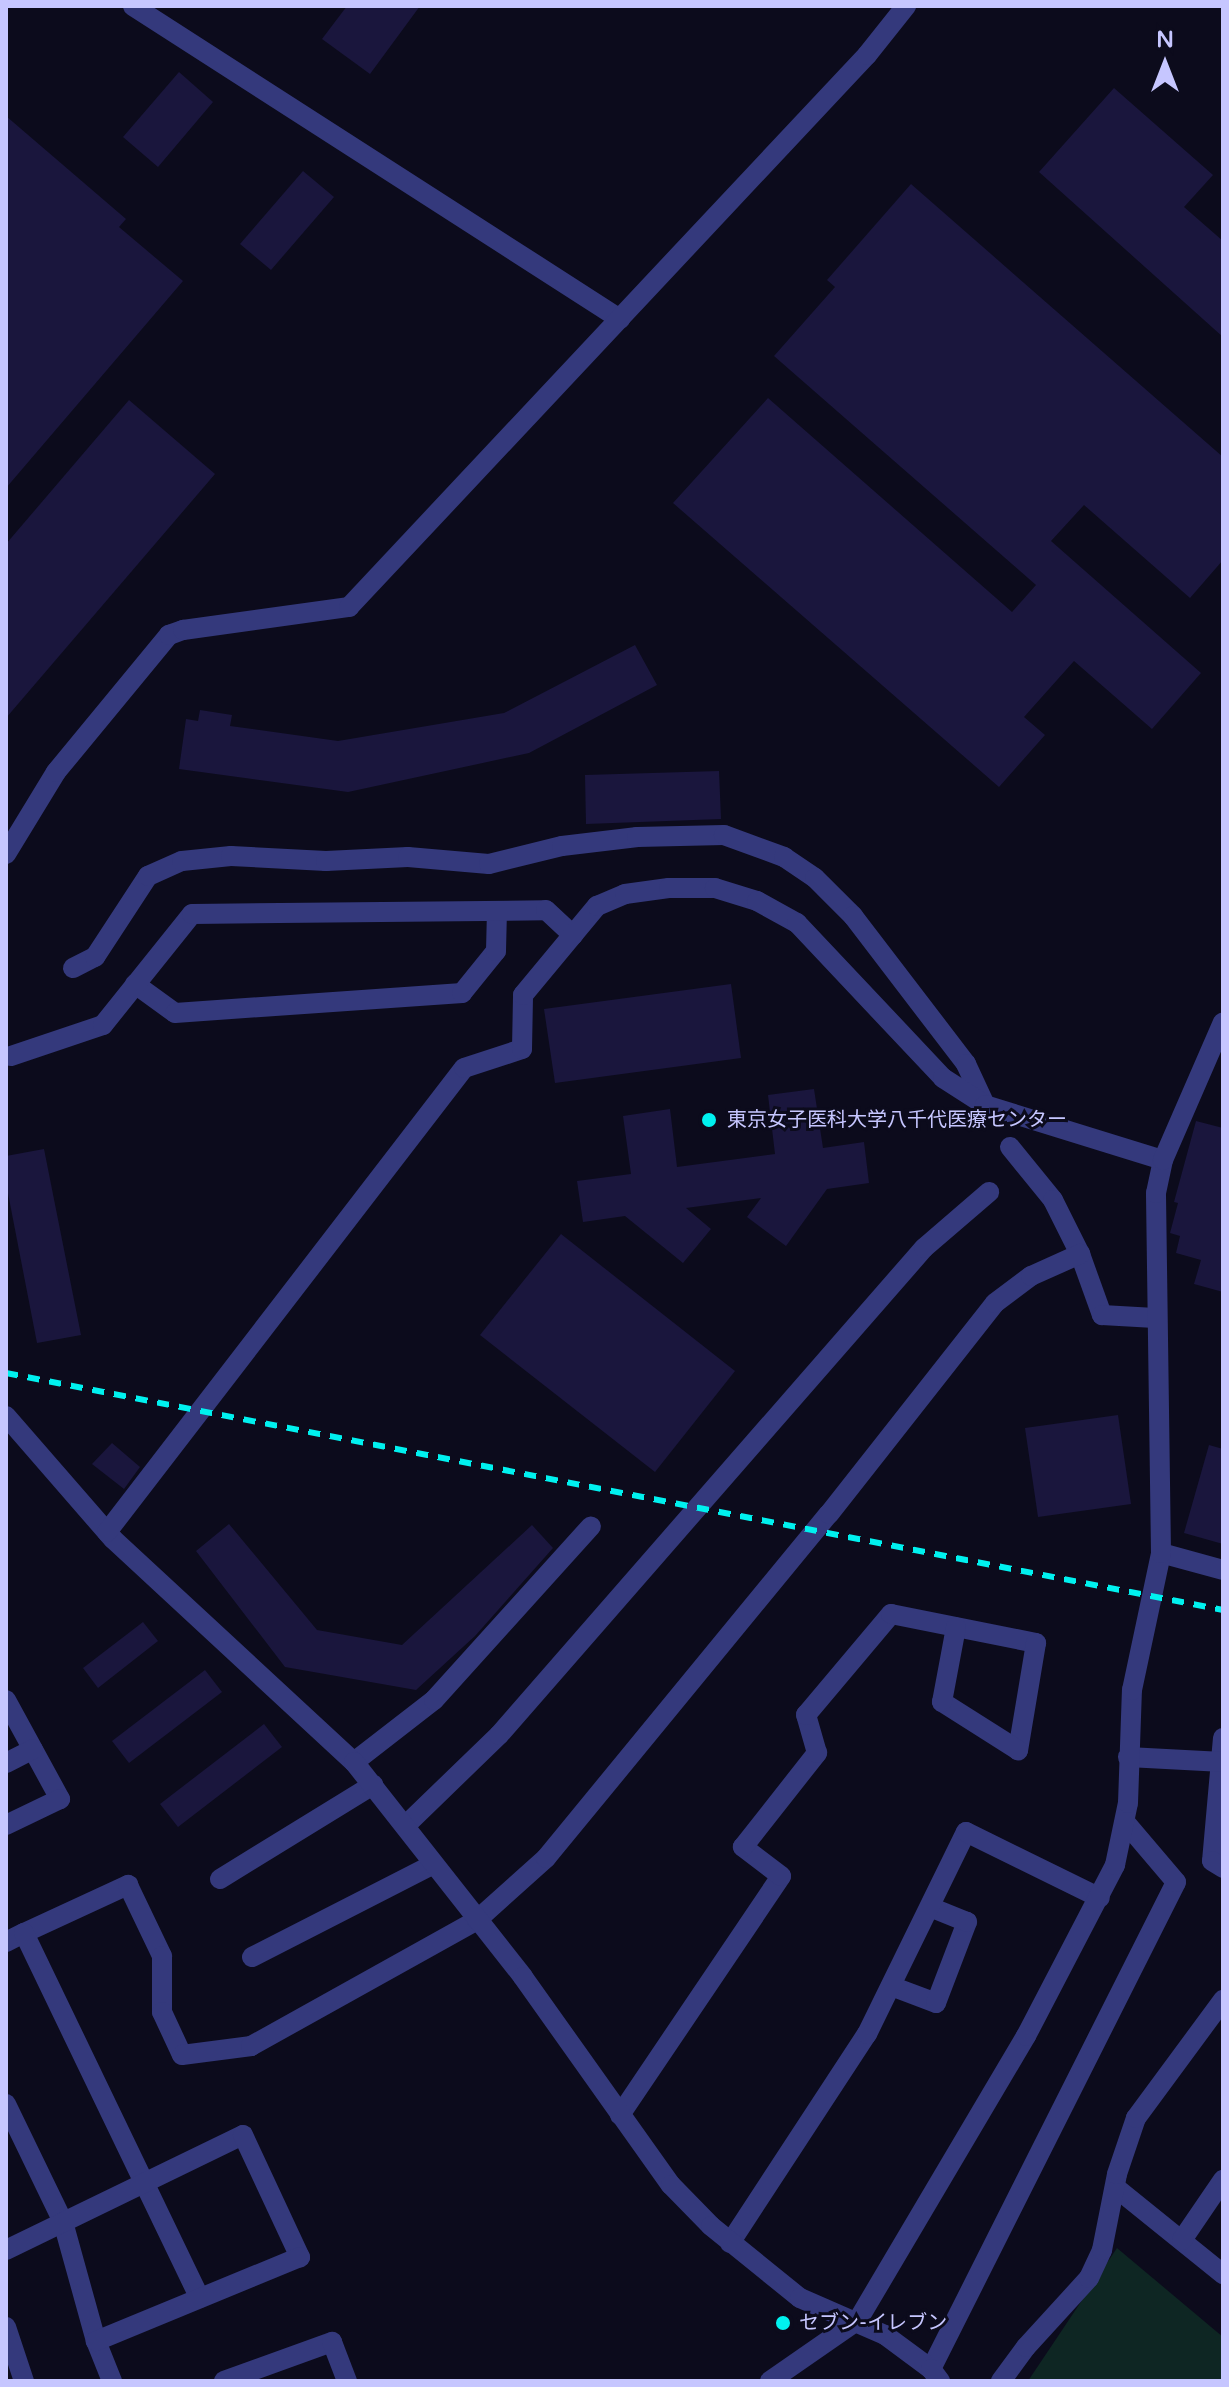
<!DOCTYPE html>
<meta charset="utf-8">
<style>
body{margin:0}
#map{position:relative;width:1229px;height:2387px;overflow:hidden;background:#0c0b1c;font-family:"Varela Round","Noto Sans JP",sans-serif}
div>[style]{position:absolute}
.green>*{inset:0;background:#0e2623}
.building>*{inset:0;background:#1a163d}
.minor>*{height:20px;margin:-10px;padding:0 10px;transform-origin:10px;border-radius:10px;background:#34397c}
.tertiary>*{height:20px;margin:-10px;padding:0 10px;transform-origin:10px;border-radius:10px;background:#34397c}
.rail>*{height:6px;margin-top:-3px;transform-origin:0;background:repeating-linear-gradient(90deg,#00f1ef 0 12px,transparent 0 22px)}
.dots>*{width:22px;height:22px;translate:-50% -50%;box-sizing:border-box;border:4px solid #0c0b1c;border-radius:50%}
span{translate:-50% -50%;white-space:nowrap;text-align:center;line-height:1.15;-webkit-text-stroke:6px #0c0b1c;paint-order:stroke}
.poi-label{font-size:20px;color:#c6c6ff}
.left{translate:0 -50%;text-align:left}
.frame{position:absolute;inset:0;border:8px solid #c6c6ff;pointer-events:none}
.north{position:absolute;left:1125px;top:24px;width:80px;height:80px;-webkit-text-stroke:6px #0c0b1c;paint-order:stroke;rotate:0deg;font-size:22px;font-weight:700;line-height:32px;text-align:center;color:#c6c6ff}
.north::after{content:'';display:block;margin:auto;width:28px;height:36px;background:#c6c6ff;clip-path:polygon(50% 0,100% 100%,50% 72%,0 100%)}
</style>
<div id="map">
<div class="green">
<i style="clip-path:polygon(1117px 2248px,1223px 2337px,1223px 2381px,1028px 2381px)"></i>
</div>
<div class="building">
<i style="clip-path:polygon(347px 6px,420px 6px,370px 74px,322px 39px)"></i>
<i style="clip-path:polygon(179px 72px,213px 102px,158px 167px,123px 137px)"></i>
<i style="clip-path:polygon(1114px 88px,1213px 175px,1184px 207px,1223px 241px,1223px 337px,1039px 172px)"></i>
<i style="clip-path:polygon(6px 116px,126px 219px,119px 227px,183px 281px,6px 488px)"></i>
<i style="clip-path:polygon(303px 171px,334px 197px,271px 270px,240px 244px)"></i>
<i style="clip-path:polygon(911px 184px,1223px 457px,1223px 560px,1190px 598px,1084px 505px,1051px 541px,1201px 673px,1152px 729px,1074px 661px,1024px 717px,1045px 735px,999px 787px,673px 503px,768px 398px,1012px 612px,1036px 585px,774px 356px,835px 287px,827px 280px)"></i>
<i style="clip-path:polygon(129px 400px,215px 474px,6px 718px,6px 544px)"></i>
<i style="clip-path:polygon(635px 645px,657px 685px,529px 753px,348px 792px,179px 769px,186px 719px,198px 721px,200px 710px,232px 715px,230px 726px,338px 741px,504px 713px)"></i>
<i style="clip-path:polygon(719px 771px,721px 819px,586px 824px,585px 775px)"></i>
<i style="clip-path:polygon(731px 984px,741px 1058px,555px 1083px,544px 1009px)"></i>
<i style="clip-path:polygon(814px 1089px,823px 1148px,864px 1142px,869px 1183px,827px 1189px,786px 1246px,747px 1217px,761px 1198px,686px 1208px,711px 1229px,683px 1263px,625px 1216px,583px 1222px,577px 1181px,631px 1174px,623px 1116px,670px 1109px,677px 1167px,775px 1154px,768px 1095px)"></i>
<i style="clip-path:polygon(1196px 1121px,1223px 1128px,1223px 1292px,1194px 1284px,1201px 1260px,1176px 1253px,1180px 1236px,1170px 1233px,1178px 1203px,1174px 1202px)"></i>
<i style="clip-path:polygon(44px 1149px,81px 1335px,37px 1343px,6px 1183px,6px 1156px)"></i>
<i style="clip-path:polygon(561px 1234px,735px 1371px,655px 1472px,480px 1335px)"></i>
<i style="clip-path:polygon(1118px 1415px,1131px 1504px,1038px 1517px,1025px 1428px)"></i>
<i style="clip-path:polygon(112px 1443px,140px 1467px,124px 1489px,92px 1464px)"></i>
<i style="clip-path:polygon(1209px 1445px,1223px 1449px,1223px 1544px,1184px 1533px)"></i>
<i style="clip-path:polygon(229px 1524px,317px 1630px,402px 1645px,532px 1525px,553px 1548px,475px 1636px,416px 1690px,285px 1667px,196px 1551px)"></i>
<i style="clip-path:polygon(143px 1622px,158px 1641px,98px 1688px,83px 1668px)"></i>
<i style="clip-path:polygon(205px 1670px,222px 1692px,129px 1763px,112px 1741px)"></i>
<i style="clip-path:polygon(264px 1724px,282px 1747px,178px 1827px,160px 1804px)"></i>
</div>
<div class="minor">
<i style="left:133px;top:6px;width:579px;rotate:32.73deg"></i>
<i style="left:6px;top:854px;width:96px;rotate:-58.6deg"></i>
<i style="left:56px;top:772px;width:178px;rotate:-50.5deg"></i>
<i style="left:169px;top:635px;width:15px;rotate:-20deg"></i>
<i style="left:183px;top:630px;width:168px;rotate:-7.9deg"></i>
<i style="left:349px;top:607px;width:757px;rotate:-46.82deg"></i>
<i style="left:867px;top:55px;width:63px;rotate:-51.5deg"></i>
<i style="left:73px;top:968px;width:25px;rotate:-27deg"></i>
<i style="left:95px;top:957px;width:97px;rotate:-56.8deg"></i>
<i style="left:148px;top:876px;width:37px;rotate:-24deg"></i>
<i style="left:182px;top:861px;width:49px;rotate:-5.8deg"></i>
<i style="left:231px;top:856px;width:95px;rotate:3deg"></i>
<i style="left:326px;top:861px;width:82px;rotate:-2.8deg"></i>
<i style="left:408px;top:857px;width:81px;rotate:4.9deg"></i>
<i style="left:489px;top:864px;width:75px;rotate:-13.9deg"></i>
<i style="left:562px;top:846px;width:76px;rotate:-6.8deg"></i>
<i style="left:637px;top:837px;width:87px;rotate:-1.3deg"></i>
<i style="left:724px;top:835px;width:64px;rotate:20.1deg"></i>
<i style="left:784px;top:857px;width:37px;rotate:34deg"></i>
<i style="left:815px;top:878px;width:54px;rotate:45deg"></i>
<i style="left:853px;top:916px;width:186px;rotate:52.6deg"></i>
<i style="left:966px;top:1064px;width:45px;rotate:65.1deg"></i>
<i style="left:135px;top:984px;width:49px;rotate:35.9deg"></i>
<i style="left:175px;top:1013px;width:288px;rotate:-4deg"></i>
<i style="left:462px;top:993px;width:54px;rotate:-51deg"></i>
<i style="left:496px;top:951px;width:40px;rotate:-88.6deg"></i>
<i style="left:11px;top:1056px;width:97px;rotate:-18.6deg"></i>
<i style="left:103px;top:1025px;width:142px;rotate:-51.3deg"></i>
<i style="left:192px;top:914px;width:354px;rotate:-0.6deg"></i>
<i style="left:546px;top:910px;width:37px;rotate:43deg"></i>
<i style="left:1010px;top:1147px;width:68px;rotate:50.9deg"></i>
<i style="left:1053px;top:1200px;width:60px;rotate:63.4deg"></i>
<i style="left:1080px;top:1254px;width:65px;rotate:70.2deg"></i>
<i style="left:1102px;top:1315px;width:53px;rotate:3.2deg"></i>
<i style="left:1161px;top:1553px;width:64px;rotate:15.3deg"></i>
<i style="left:6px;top:1700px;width:113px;rotate:61.4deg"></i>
<i style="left:60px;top:1799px;width:60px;rotate:154.3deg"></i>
<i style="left:1223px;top:1738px;width:123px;rotate:95.1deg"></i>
<i style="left:1212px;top:1861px;width:13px;rotate:32deg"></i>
<i style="left:1128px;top:1757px;width:95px;rotate:3deg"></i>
<i style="left:354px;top:1762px;width:101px;rotate:-37.8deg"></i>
<i style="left:434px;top:1700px;width:234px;rotate:-47.9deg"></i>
<i style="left:6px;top:1763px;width:30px;rotate:-27deg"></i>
<i style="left:405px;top:1826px;width:131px;rotate:-44.1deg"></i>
<i style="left:499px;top:1735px;width:646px;rotate:-48.89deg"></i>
<i style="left:924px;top:1248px;width:86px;rotate:-40.7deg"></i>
<i style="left:220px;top:1879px;width:180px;rotate:-31.6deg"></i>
<i style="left:24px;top:1933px;width:115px;rotate:-24.8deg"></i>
<i style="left:128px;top:1885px;width:79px;rotate:64.4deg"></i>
<i style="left:162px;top:1956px;width:56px;rotate:90deg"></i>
<i style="left:162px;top:2012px;width:47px;rotate:65.1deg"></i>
<i style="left:182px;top:2055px;width:70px;rotate:-7.4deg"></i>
<i style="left:251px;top:2046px;width:259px;rotate:-29.1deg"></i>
<i style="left:477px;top:1920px;width:93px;rotate:-41.9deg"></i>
<i style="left:546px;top:1858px;width:445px;rotate:-50.6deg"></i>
<i style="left:829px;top:1514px;width:268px;rotate:-51.8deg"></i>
<i style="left:995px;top:1303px;width:45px;rotate:-36.9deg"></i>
<i style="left:1031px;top:1276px;width:54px;rotate:-24.2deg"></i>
<i style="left:6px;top:1942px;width:20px;rotate:-27deg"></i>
<i style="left:24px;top:1933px;width:405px;rotate:64.3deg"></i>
<i style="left:252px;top:1957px;width:204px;rotate:-27.1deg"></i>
<i style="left:891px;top:1986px;width:48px;rotate:20.7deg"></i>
<i style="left:936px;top:2003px;width:87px;rotate:-69.1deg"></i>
<i style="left:967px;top:1922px;width:40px;rotate:-158deg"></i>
<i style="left:6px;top:2104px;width:131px;rotate:64.2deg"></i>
<i style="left:63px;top:2222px;width:123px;rotate:74.5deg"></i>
<i style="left:96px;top:2341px;width:43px;rotate:68.2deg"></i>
<i style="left:620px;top:2115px;width:288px;rotate:-56deg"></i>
<i style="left:781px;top:1876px;width:48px;rotate:-142.7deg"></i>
<i style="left:743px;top:1847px;width:120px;rotate:-51.8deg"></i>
<i style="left:817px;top:1753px;width:40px;rotate:-106deg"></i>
<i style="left:806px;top:1715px;width:132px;rotate:-49.9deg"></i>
<i style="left:891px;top:1614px;width:148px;rotate:11.3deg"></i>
<i style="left:1036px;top:1643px;width:109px;rotate:99.5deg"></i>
<i style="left:1018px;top:1750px;width:90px;rotate:-147.7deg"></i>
<i style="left:942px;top:1702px;width:76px;rotate:-79.4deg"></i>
<i style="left:1115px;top:2187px;width:139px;rotate:38.9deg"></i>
<i style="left:1182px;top:2240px;width:73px;rotate:-55.7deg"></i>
<i style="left:730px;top:2243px;width:250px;rotate:-56.8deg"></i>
<i style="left:867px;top:2034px;width:225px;rotate:-63.9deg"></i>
<i style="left:966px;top:1832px;width:149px;rotate:26.2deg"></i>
<i style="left:6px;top:2250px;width:263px;rotate:-25.9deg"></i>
<i style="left:243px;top:2135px;width:135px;rotate:65deg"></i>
<i style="left:300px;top:2257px;width:221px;rotate:157.6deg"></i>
<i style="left:6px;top:2327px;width:57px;rotate:71.6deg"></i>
<i style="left:931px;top:2369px;width:545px;rotate:-63.29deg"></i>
<i style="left:1176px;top:1882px;width:79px;rotate:-130.4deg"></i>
<i style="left:224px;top:2381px;width:115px;rotate:-19.9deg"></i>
<i style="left:332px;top:2342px;width:42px;rotate:69deg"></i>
<i style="left:1001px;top:2381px;width:42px;rotate:-53.7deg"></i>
<i style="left:1026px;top:2347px;width:93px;rotate:-47.6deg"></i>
<i style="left:1089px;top:2278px;width:31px;rotate:-65deg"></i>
<i style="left:1102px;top:2250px;width:77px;rotate:-78.8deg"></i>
<i style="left:1117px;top:2174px;width:59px;rotate:-71.3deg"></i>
<i style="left:1136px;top:2118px;width:147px;rotate:-53.6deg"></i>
</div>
<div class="tertiary">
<i style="left:6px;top:1416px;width:163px;rotate:49deg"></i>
<i style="left:113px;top:1539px;width:328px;rotate:42.8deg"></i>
<i style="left:354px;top:1762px;width:273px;rotate:51.8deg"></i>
<i style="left:523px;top:1977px;width:255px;rotate:54.6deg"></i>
<i style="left:671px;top:2185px;width:57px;rotate:45.7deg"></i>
<i style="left:711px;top:2226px;width:114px;rotate:39deg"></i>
<i style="left:800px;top:2298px;width:93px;rotate:23.5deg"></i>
<i style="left:885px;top:2335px;width:57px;rotate:36.5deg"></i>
<i style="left:931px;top:2369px;width:15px;rotate:53deg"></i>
<i style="left:107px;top:1532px;width:585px;rotate:-52.43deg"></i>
<i style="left:464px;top:1068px;width:61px;rotate:-18.1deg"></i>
<i style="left:522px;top:1049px;width:54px;rotate:-88.9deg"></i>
<i style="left:523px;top:995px;width:116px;rotate:-50.3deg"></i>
<i style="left:597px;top:906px;width:30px;rotate:-23deg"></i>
<i style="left:625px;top:894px;width:44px;rotate:-7.8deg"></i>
<i style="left:669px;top:888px;width:46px"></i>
<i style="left:715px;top:888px;width:44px;rotate:17.2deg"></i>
<i style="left:757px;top:901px;width:46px;rotate:28.8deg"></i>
<i style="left:797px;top:923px;width:213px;rotate:46.7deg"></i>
<i style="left:943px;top:1078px;width:50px;rotate:32.7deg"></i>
<i style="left:985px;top:1105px;width:186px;rotate:17.2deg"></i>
<i style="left:770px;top:2381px;width:107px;rotate:-34.7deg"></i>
<i style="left:858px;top:2320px;width:330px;rotate:-59.4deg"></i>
<i style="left:1026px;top:2036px;width:193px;rotate:-62.5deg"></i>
<i style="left:1115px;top:1865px;width:63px;rotate:-78.2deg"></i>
<i style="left:1128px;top:1803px;width:113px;rotate:-88deg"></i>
<i style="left:1132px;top:1690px;width:140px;rotate:-78deg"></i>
<i style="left:1161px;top:1553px;width:360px;rotate:-90.8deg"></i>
<i style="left:1156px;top:1193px;width:34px;rotate:-78deg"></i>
<i style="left:1163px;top:1160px;width:150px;rotate:-66.5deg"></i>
</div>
<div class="rail">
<i style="left:6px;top:1373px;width:1240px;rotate:11.02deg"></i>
</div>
<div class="dots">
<i style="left:709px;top:1120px;background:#00f1ef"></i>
<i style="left:783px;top:2323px;background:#00f1ef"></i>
</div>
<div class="poi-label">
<span class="left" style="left:727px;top:1120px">東京女子医科大学八千代医療センター</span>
<span class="left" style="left:799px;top:2323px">セブン-イレブン</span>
</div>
<div class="frame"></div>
<div class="north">N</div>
</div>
